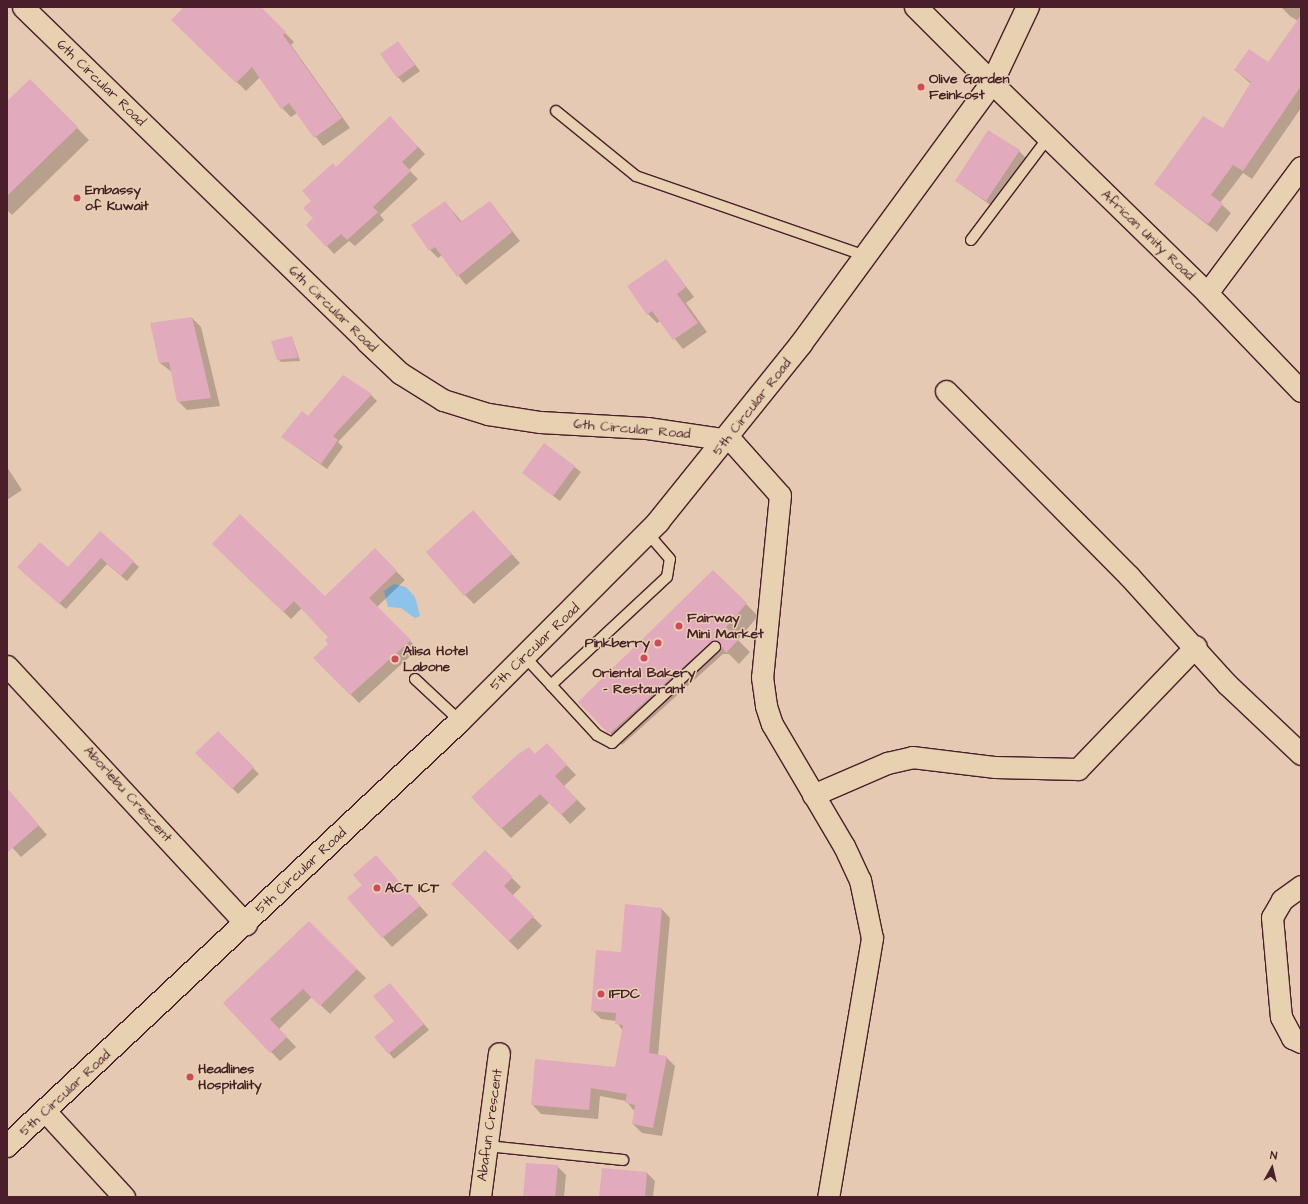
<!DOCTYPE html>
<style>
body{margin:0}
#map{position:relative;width:1308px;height:1204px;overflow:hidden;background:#e6c9b3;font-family:"Architects Daughter",sans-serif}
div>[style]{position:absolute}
.water>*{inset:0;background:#8dc2ea}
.shadow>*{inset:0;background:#0003}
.building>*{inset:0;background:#e2aabd}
.roads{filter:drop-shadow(1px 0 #4a1f2b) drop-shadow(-1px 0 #4a1f2b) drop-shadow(0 1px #4a1f2b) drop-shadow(0 -1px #4a1f2b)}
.service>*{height:10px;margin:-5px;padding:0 5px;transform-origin:5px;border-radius:5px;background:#e7d1b0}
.minor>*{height:21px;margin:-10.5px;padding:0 10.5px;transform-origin:10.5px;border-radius:10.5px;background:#e7d1b0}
.tertiary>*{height:22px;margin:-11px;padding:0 11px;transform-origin:11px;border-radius:11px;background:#e7d1b0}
.dots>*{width:11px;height:11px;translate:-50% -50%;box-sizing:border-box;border:2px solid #e7d1b0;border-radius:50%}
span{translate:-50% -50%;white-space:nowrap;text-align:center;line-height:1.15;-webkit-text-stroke:3px #e7d1b0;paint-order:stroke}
.poi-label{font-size:14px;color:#4a1f2b;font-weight:700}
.left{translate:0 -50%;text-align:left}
.right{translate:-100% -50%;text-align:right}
.street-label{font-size:14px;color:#4a1f2b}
.frame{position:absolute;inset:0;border:8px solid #4a1f2b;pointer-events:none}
.north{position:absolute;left:1252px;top:1148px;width:40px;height:40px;-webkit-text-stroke:3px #e7d1b0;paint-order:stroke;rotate:8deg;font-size:11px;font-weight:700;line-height:16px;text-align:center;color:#4a1f2b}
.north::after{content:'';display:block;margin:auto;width:14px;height:18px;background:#4a1f2b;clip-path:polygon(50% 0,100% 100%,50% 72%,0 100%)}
</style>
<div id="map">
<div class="water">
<i style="clip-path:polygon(394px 584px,406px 587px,415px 597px,420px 616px,415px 618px,401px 608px,388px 607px,384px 591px)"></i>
</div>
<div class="shadow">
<i style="clip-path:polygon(186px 7px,259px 7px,294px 42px,291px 45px,350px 128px,323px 146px,297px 113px,291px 117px,282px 108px,260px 77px,246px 91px,182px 29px)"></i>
<i style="clip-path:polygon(1281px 7px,1301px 7px,1301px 23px,1290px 16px)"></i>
<i style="clip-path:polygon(398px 42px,420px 71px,403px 83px,398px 77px)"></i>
<i style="clip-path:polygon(1301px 59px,1301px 108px,1252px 179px,1243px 173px,1220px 203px,1231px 213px,1217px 232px,1155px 184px,1223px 129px,1251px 84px,1235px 70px)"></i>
<i style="clip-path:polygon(30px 80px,89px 140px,12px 215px,7px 210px,7px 103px)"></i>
<i style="clip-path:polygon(390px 118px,425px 154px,409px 170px,418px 179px,380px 215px,384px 220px,355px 246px,349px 241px,334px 254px,308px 225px,315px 219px,312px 201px,336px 168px)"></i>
<i style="clip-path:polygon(1019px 151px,1028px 160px,996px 209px,956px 181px)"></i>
<i style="clip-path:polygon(445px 202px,462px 222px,490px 202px,520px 241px,466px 285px,442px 255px,438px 258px,430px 250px)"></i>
<i style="clip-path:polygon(666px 260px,694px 297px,686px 303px,707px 332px,683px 349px,660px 321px,657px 323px,648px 314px)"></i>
<i style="clip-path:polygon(192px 318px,201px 327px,220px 406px,187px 410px,178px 401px,172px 372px,160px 363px)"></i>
<i style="clip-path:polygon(292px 337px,300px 361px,281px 362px,278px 359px)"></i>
<i style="clip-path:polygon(371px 395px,377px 401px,338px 442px,343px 447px,327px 469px,282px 437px,308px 417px)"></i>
<i style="clip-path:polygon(544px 444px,581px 472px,560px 501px,523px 473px)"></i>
<i style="clip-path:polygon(7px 467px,22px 490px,7px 500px)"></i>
<i style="clip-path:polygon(473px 511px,520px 563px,474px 604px,465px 595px)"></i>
<i style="clip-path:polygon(100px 532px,139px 567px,127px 581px,107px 564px,66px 609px,24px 573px,68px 568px)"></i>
<i style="clip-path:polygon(213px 544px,325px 598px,375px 550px,405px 580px,377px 607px,418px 649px,359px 703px,315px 658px,330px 644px,329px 638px,302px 608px,291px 619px)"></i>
<i style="clip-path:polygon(713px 571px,758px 616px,738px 640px,750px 652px,739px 664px,729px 654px,723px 654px,622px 745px,579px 702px)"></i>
<i style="clip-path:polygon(218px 733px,259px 774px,238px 794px,197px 753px)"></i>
<i style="clip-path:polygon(556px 754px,576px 775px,564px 786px,586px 809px,570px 824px,550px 802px,511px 838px,472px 797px)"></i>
<i style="clip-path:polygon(7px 789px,47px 835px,21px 857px,7px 842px)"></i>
<i style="clip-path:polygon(485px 851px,521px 887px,512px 896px,542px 926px,518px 950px,452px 884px)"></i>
<i style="clip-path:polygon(385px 866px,428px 915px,392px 947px,348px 898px)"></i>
<i style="clip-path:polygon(661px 908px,670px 918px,658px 1056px,666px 1057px,675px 1066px,662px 1136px,642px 1133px,633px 1124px,635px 1112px,626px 1101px,600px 1096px,598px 1119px,541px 1114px,532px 1104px,616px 1068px,623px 1031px,616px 1021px,601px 1019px,592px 1010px,622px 953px)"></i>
<i style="clip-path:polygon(309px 923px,366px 978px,330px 1014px,312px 997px,279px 1029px,296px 1047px,280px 1061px,224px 1003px)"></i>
<i style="clip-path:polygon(395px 990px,429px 1030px,394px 1059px,389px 1053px,395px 1021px)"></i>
<i style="clip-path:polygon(557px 1166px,566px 1175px,564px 1197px,524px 1197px)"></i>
<i style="clip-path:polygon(647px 1173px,655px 1181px,653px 1197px,600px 1197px)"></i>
</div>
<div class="building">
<i style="clip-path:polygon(184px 7px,261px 7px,286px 32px,283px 35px,342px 118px,314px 138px,289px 103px,281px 109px,252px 67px,236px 83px,171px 20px)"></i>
<i style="clip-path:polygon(1301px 15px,1301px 86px,1243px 171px,1233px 165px,1211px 195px,1223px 204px,1208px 224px,1154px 184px,1203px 116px,1223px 128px,1251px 82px,1234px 70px,1249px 49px,1268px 62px)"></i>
<i style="clip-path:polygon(398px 41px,415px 65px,397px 78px,380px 54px)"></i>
<i style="clip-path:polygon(30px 79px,78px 127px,7px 196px,7px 101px)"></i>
<i style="clip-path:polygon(390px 116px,418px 147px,402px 162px,411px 171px,373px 207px,378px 212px,347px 240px,341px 234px,326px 247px,306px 225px,313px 218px,303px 208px,311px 201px,302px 191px,333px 163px,336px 167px)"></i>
<i style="clip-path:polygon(988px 130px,1020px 150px,986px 201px,955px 181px)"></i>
<i style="clip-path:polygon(445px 201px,460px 222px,490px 201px,512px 232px,457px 277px,435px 247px,429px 251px,411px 225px)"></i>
<i style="clip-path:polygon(666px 259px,686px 287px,677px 294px,698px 323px,673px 340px,652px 311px,647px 315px,627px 286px)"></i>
<i style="clip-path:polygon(192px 317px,211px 398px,177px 402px,169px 362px,159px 363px,150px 323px)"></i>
<i style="clip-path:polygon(292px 336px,298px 358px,277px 360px,271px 341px)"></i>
<i style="clip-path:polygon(343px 375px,372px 394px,333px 436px,338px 440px,321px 464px,281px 437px,302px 411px,308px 416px)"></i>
<i style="clip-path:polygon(544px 443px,575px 466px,553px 496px,522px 473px)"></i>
<i style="clip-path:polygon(473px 510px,512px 554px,464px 596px,426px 552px)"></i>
<i style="clip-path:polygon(240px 514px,325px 596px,375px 548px,397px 571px,369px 598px,411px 640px,350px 695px,313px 658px,328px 644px,325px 640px,328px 637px,294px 601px,283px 612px,212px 544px)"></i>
<i style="clip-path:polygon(100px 531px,134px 561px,121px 576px,101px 558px,59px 604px,17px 567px,40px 542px,68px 567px)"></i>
<i style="clip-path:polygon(713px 570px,747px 603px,726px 627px,738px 640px,726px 653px,719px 642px,711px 642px,609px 734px,578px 702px)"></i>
<i style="clip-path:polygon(218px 731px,254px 767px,232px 789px,195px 753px)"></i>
<i style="clip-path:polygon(547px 743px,567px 765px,555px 776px,577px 800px,561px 815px,540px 794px,501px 829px,471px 797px,517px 755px,529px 747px,535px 754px)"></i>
<i style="clip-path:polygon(7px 788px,39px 825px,7px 853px)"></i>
<i style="clip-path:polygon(485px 850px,513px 877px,504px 886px,534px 916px,509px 941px,451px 884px)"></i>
<i style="clip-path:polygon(376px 855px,420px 906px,382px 938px,347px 898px,362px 885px,353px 875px)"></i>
<i style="clip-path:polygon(625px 904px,662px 908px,649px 1053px,667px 1056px,653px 1128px,632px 1124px,635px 1105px,625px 1103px,627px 1094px,591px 1088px,589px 1110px,531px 1105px,535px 1059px,615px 1067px,623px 1025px,615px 1024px,616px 1013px,591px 1011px,596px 950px,621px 952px)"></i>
<i style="clip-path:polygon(309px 921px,357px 969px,320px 1006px,303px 989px,270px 1019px,287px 1037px,270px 1053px,223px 1003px)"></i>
<i style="clip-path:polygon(390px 983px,424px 1024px,388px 1054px,374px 1037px,394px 1021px,373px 996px)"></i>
<i style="clip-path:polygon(526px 1163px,558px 1165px,555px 1197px,523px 1197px)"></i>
<i style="clip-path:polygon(602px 1168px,647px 1172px,645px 1197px,599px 1197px)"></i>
</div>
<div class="roads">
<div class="service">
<i style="left:556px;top:111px;width:103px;rotate:39.1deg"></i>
<i style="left:636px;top:176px;width:244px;rotate:19.2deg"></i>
<i style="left:971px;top:240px;width:128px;rotate:-53deg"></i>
<i style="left:525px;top:657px;width:38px;rotate:47deg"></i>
<i style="left:551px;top:685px;width:158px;rotate:-43deg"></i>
<i style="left:667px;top:577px;width:18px;rotate:-81deg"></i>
<i style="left:670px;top:559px;width:35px;rotate:-131deg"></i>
<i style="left:415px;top:679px;width:62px;rotate:43deg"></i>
<i style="left:551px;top:685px;width:68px;rotate:47.4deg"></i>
<i style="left:597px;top:735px;width:17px;rotate:28deg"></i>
<i style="left:612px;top:743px;width:141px;rotate:-43deg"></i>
<i style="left:487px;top:1146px;width:137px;rotate:5.9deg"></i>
</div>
<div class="minor">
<i style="left:23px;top:7px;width:479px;rotate:44.2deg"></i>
<i style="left:366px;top:341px;width:47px;rotate:43.3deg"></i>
<i style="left:400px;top:373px;width:51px;rotate:32.1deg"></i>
<i style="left:443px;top:400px;width:47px;rotate:17.3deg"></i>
<i style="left:488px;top:414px;width:53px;rotate:8.7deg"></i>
<i style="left:540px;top:422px;width:107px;rotate:3.2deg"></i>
<i style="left:647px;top:428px;width:82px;rotate:8.4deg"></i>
<i style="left:992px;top:83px;width:301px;rotate:44.3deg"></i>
<i style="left:1207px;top:293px;width:136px;rotate:46.2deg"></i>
<i style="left:1207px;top:293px;width:157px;rotate:-53.3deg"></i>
<i style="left:946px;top:391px;width:260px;rotate:45.3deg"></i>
<i style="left:1129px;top:576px;width:146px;rotate:47.8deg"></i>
<i style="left:1227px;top:684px;width:102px;rotate:43.4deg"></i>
<i style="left:729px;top:438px;width:76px;rotate:48.2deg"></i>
<i style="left:780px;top:495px;width:183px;rotate:95.6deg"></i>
<i style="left:762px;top:677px;width:29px;rotate:82deg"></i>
<i style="left:766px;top:706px;width:19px;rotate:72deg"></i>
<i style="left:772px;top:724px;width:142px;rotate:59.5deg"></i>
<i style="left:844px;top:846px;width:38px;rotate:65deg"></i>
<i style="left:860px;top:880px;width:59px;rotate:78.3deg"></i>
<i style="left:872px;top:938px;width:263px;rotate:99.6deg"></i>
<i style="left:7px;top:666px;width:352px;rotate:47.2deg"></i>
<i style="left:813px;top:795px;width:81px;rotate:-23.4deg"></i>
<i style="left:887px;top:763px;width:26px;rotate:-13deg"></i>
<i style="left:912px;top:757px;width:84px;rotate:6.9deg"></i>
<i style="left:995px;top:767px;width:83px;rotate:1.4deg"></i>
<i style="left:1078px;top:769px;width:170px;rotate:-46.2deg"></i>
<i style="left:1301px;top:886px;width:24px;rotate:144deg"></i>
<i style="left:1282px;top:900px;width:20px;rotate:120deg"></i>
<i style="left:1272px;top:917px;width:100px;rotate:84.9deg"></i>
<i style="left:1281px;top:1017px;width:24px;rotate:62deg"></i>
<i style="left:1292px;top:1038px;width:10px;rotate:24deg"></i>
<i style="left:45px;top:1111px;width:117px;rotate:47.4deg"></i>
<i style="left:480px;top:1197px;width:145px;rotate:-82.5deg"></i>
</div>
<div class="tertiary">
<i style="left:916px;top:7px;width:107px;rotate:45deg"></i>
<i style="left:7px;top:1146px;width:621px;rotate:-43.17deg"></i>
<i style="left:460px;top:721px;width:281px;rotate:-45.1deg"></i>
<i style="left:658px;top:522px;width:228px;rotate:-51.2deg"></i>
<i style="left:801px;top:344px;width:323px;rotate:-53.8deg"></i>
<i style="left:992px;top:83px;width:84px;rotate:-64.7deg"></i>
</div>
</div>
<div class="dots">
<i style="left:921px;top:87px;background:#d1495b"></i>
<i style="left:77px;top:198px;background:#d1495b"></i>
<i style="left:679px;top:626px;background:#d1495b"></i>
<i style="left:658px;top:643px;background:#d1495b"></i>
<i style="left:644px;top:658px;background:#d1495b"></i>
<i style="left:395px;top:659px;background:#d1495b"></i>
<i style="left:377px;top:888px;background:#d1495b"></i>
<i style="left:601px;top:994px;background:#d1495b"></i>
<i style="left:190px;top:1077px;background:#d1495b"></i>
</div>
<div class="poi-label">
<span class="left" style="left:929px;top:87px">Olive Garden<br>Feinkost</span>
<span class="left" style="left:85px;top:198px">Embassy<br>of Kuwait</span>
<span class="left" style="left:687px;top:626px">Fairway<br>Mini Market</span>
<span class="right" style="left:650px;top:643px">Pinkberry</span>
<span class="left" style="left:403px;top:659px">Alisa Hotel<br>Labone</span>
<span style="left:644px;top:681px">Oriental Bakery<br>- Restaurant</span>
<span class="left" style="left:385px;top:888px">ACT ICT</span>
<span class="left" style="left:609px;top:994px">IFDC</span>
<span class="left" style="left:198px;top:1077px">Headlines<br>Hospitality</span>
</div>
<div class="street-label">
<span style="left:101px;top:83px;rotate:44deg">6th Circular Road</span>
<span style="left:1148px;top:235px;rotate:44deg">African Unity Road</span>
<span style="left:333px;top:309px;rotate:44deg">6th Circular Road</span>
<span style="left:752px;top:407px;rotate:-52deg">5th Circular Road</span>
<span style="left:632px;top:429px;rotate:5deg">6th Circular Road</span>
<span style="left:535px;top:647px;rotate:-44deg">5th Circular Road</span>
<span style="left:128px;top:794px;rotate:48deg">Aborlebu Crescent</span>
<span style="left:301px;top:871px;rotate:-43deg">5th Circular Road</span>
<span style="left:65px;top:1093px;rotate:-43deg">5th Circular Road</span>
<span style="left:490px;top:1125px;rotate:-82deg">Abafun Crescent</span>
</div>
<div class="frame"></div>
<div class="north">N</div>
</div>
